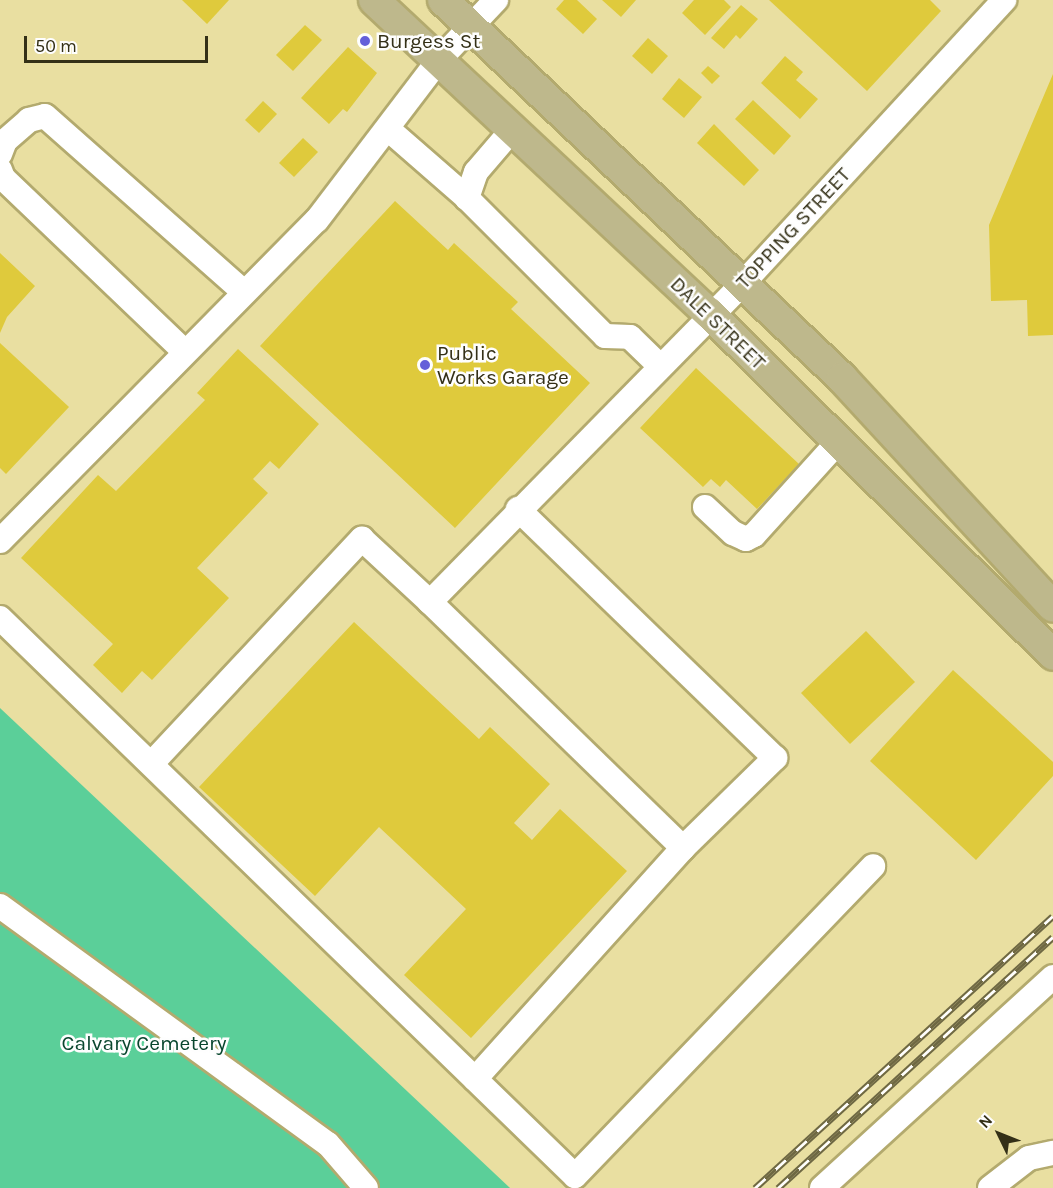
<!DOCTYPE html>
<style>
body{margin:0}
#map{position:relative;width:1053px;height:1188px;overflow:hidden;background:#e9dfa1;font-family:Karla,sans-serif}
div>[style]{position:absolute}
.green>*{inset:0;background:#5bcf99}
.building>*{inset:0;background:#dfca3c}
.roads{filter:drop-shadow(2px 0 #b3aa6e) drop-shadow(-2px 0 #b3aa6e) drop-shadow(0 2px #b3aa6e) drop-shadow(0 -2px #b3aa6e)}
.minor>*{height:24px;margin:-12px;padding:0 12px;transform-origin:12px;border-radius:12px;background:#fff}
.major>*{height:30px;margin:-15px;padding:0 15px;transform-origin:15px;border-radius:15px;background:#beb88c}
.rail>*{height:7px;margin-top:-3.5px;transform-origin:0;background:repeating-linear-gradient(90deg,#fefefe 0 14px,#6e6843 0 28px);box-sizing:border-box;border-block:2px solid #6e6843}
.dots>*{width:16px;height:16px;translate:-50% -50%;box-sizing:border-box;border:3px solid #fefefe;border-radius:50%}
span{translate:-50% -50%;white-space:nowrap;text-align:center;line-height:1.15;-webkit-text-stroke:5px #fefefe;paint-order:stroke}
.poi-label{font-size:21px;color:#343017}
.left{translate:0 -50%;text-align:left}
.street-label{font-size:21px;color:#343017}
.park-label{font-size:21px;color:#09462e}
.north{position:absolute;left:969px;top:1104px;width:60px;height:60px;-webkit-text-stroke:4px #fefefe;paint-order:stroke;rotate:313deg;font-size:16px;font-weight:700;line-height:24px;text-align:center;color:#343017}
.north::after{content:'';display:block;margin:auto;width:21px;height:27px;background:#343017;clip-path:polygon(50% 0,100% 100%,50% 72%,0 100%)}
.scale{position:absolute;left:24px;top:36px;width:184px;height:27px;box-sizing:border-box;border:3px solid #343017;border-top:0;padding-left:8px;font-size:18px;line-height:21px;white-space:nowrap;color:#343017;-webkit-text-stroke:4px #fefefe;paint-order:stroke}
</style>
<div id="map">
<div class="green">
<i style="clip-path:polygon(0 708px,510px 1188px,0 1188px)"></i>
</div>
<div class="building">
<i style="clip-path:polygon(182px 0,229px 0,207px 24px)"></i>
<i style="clip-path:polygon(564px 0,577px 0,597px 19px,583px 34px,556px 9px)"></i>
<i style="clip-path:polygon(602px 0,636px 0,621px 17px)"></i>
<i style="clip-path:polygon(694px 0,724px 0,731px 7px,705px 35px,682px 13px)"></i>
<i style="clip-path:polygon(769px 0,930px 0,941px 11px,867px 91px)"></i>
<i style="clip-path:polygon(741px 5px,758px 19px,740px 39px,736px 35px,724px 49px,711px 38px)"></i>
<i style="clip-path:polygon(305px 25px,322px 40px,293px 71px,276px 55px)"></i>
<i style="clip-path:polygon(648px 38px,668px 56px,652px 74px,632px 56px)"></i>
<i style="clip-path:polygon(348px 47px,377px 73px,347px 112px,343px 109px,329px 124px,301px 98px)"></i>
<i style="clip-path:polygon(785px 56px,803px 72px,796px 80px,818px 99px,800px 119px,761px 83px)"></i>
<i style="clip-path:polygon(708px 66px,720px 76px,712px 84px,701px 73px)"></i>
<i style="clip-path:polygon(1053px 74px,1053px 335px,1028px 336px,1027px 300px,991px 301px,989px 225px)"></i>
<i style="clip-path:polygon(679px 78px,702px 97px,684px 118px,662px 99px)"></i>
<i style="clip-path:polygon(753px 100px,791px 136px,774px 155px,735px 119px)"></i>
<i style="clip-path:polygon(263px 101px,277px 114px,259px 133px,245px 120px)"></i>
<i style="clip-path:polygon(714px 124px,759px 170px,744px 186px,697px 143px)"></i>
<i style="clip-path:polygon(303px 138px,318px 152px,294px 177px,279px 163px)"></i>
<i style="clip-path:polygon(395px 201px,448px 250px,454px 243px,518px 302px,511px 309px,590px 383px,455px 528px,260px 346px)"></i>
<i style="clip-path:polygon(0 253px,35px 286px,7px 317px,0 333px)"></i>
<i style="clip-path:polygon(0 343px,69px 407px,6px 474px,0 468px)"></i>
<i style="clip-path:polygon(238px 349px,319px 424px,279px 469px,270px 461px,253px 479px,268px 493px,197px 568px,229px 598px,152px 680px,142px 671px,122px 693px,93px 665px,113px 644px,21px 558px,98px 475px,116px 491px,205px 400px,197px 393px)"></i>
<i style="clip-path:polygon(696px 368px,799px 464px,757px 509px,726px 480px,720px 487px,711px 479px,703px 487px,640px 428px)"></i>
<i style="clip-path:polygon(354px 622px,479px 739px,490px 727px,550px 784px,514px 823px,532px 840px,560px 809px,627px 871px,471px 1038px,404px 975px,466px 909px,379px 827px,315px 896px,199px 787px)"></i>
<i style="clip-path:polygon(866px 631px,915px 682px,850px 744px,801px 693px)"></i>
<i style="clip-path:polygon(953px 670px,1053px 762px,1053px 776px,976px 860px,870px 761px)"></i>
</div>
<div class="roads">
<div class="minor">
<i style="left:388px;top:129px;width:105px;rotate:41.1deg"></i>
<i style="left:512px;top:130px;width:55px;rotate:130.6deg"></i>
<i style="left:476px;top:172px;width:28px;rotate:109deg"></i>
<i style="left:467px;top:198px;width:195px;rotate:45deg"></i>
<i style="left:605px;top:336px;width:25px;rotate:2deg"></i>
<i style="left:630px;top:337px;width:40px;rotate:44deg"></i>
<i style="left:0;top:154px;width:14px;rotate:-69deg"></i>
<i style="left:5px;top:141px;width:32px;rotate:-41deg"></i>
<i style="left:29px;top:120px;width:16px;rotate:-14deg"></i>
<i style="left:45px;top:116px;width:264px;rotate:41.5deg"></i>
<i style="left:0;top:170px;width:9px;rotate:69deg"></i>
<i style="left:3px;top:178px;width:250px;rotate:43.7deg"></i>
<i style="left:705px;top:507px;width:38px;rotate:43deg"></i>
<i style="left:733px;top:533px;width:14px;rotate:25deg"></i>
<i style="left:746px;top:539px;width:9px;rotate:-27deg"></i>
<i style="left:754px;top:535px;width:127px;rotate:-47.9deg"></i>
<i style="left:0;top:541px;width:451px;rotate:-45.4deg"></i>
<i style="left:317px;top:220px;width:201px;rotate:-52.7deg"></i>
<i style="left:439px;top:60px;width:83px;rotate:-46.5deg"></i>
<i style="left:430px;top:602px;width:353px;rotate:44.2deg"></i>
<i style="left:683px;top:848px;width:129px;rotate:-44.4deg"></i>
<i style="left:775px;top:758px;width:358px;rotate:-135.9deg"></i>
<i style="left:0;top:618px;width:801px;rotate:44.14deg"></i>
<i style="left:575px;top:1176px;width:430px;rotate:-46.1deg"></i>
<i style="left:153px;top:762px;width:306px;rotate:-46.9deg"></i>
<i style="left:362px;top:539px;width:93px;rotate:42.8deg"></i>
<i style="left:430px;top:602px;width:448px;rotate:-45.5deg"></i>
<i style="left:744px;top:282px;width:384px;rotate:-47.3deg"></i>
<i style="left:0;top:906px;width:405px;rotate:36deg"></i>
<i style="left:328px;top:1144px;width:58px;rotate:49.2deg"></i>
<i style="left:475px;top:1079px;width:311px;rotate:-48deg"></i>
<i style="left:822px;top:1188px;width:313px;rotate:-42.4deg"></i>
<i style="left:990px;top:1188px;width:49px;rotate:-37.6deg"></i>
<i style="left:1029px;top:1158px;width:25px;rotate:-12deg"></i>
</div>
<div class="major">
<i style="left:374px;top:0;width:458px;rotate:43.1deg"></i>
<i style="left:709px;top:313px;width:485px;rotate:44.8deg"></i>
<i style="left:443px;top:0;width:550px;rotate:43.45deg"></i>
<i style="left:842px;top:378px;width:311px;rotate:47.3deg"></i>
</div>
</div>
<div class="rail">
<i style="left:755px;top:1188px;width:403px;rotate:-42.4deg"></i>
<i style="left:778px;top:1188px;width:372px;rotate:-42.4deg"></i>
</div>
<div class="dots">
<i style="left:365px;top:41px;background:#645fd9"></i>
<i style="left:425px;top:365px;background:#645fd9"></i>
</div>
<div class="poi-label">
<span class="left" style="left:377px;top:41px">Burgess St</span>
<span class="left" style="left:437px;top:365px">Public<br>Works Garage</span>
</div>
<div class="street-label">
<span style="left:793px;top:228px;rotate:-47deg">TOPPING STREET</span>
<span style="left:718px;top:323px;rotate:44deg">DALE STREET</span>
</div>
<div class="park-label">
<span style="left:144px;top:1043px">Calvary Cemetery</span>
</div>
<div class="north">N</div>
<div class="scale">50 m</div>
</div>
